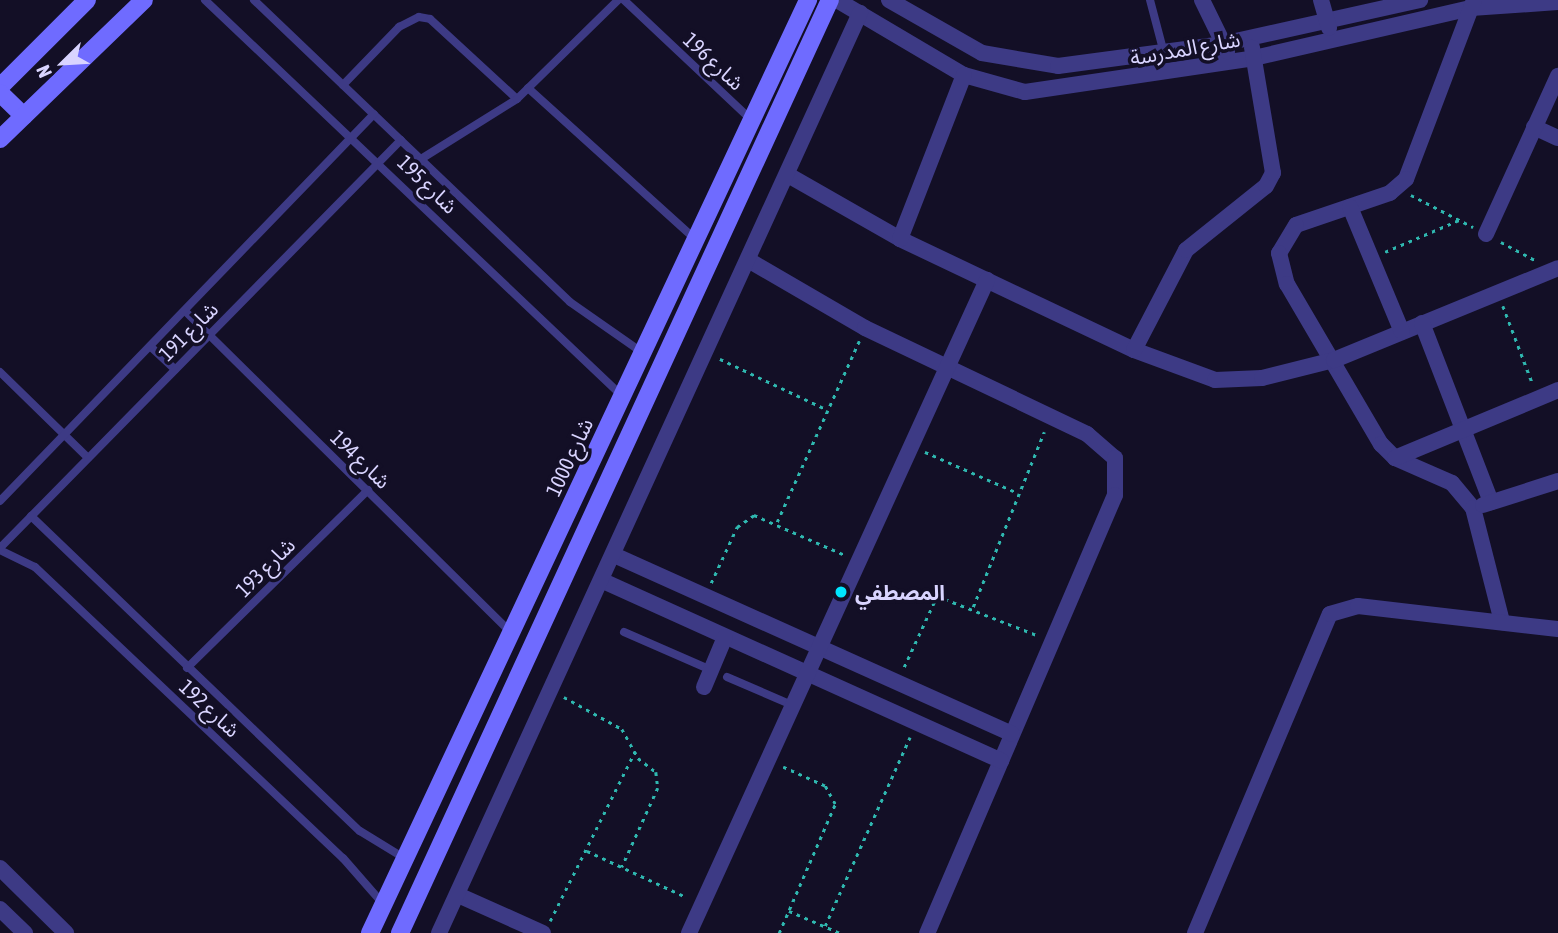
<!DOCTYPE html>
<meta charset="utf-8">
<style>
body{margin:0}
#map{position:relative;width:1558px;height:933px;overflow:hidden;background:#130f26;font-family:"Asap Condensed","Noto Sans Arabic",sans-serif}
div>[style]{position:absolute}
.path>*{height:2.5px;margin-top:-1.25px;transform-origin:0;background:repeating-linear-gradient(90deg,#2fb8b0 0 3.5px,transparent 0 8.5px)}
.lane>*{height:8px;margin:-4px;padding:0 4px;transform-origin:4px;border-radius:4px;background:#3d3a85}
.street>*{height:16px;margin:-8px;padding:0 8px;transform-origin:8px;border-radius:8px;background:#3d3a85}
.secondary>*{height:18px;margin:-9px;padding:0 9px;transform-origin:9px;border-radius:9px;background:#6f6bff}
.dots>*{width:19px;height:19px;translate:-50% -50%;box-sizing:border-box;border:4px solid #130f26;border-radius:50%}
span{translate:-50% -50%;white-space:nowrap;text-align:center;line-height:1.15;-webkit-text-stroke:7px #130f26;paint-order:stroke}
.street-label{font-size:21px;color:#d9d4ff}
.poi-label{font-size:21px;color:#d9d4ff;font-weight:700}
.left{translate:0 -50%;text-align:left}
.north{position:absolute;left:28px;top:28px;width:70px;height:70px;-webkit-text-stroke:5px #130f26;paint-order:stroke;rotate:246deg;font-size:19px;font-weight:700;line-height:28px;text-align:center;color:#d9d4ff}
.north::after{content:'';display:block;margin:auto;width:24px;height:32px;background:#d9d4ff;clip-path:polygon(50% 0,100% 100%,50% 72%,0 100%)}
</style>
<div id="map">
<div class="path">
<i style="left:1411px;top:195px;width:70px;rotate:27.3deg"></i>
<i style="left:1501px;top:242px;width:38px;rotate:28deg"></i>
<i style="left:1385px;top:252px;width:81px;rotate:-23.4deg"></i>
<i style="left:1503px;top:306px;width:81px;rotate:69.1deg"></i>
<i style="left:720px;top:359px;width:119px;rotate:25.3deg"></i>
<i style="left:925px;top:452px;width:102px;rotate:23.8deg"></i>
<i style="left:777px;top:522px;width:199px;rotate:-65.6deg"></i>
<i style="left:711px;top:583px;width:62px;rotate:-65.1deg"></i>
<i style="left:737px;top:527px;width:21px;rotate:-35deg"></i>
<i style="left:754px;top:515px;width:99px;rotate:23.7deg"></i>
<i style="left:973px;top:607px;width:189px;rotate:-67.9deg"></i>
<i style="left:904px;top:667px;width:78px;rotate:-65.1deg"></i>
<i style="left:937px;top:596px;width:110px;rotate:21.4deg"></i>
<i style="left:564px;top:697px;width:66px;rotate:28.9deg"></i>
<i style="left:622px;top:729px;width:33px;rotate:61deg"></i>
<i style="left:638px;top:758px;width:23px;rotate:38deg"></i>
<i style="left:656px;top:772px;width:16px;rotate:83deg"></i>
<i style="left:658px;top:788px;width:87px;rotate:114.5deg"></i>
<i style="left:587px;top:851px;width:109px;rotate:24.9deg"></i>
<i style="left:789px;top:911px;width:56px;rotate:23.3deg"></i>
<i style="left:550px;top:921px;width:190px;rotate:-63.4deg"></i>
<i style="left:825px;top:926px;width:207px;rotate:-65.8deg"></i>
<i style="left:779px;top:933px;width:141px;rotate:-66.5deg"></i>
<i style="left:835px;top:804px;width:21px;rotate:-119deg"></i>
<i style="left:825px;top:786px;width:46px;rotate:-155.7deg"></i>
</div>
<div class="lane">
<i style="left:205px;top:0;width:575px;rotate:43.52deg"></i>
<i style="left:254px;top:0;width:437px;rotate:43.7deg"></i>
<i style="left:570px;top:302px;width:89px;rotate:34.9deg"></i>
<i style="left:624px;top:0;width:172px;rotate:43.3deg"></i>
<i style="left:1150px;top:0;width:55px;rotate:75.2deg"></i>
<i style="left:343px;top:85px;width:81px;rotate:-46deg"></i>
<i style="left:399px;top:27px;width:22px;rotate:-27deg"></i>
<i style="left:419px;top:17px;width:11px;rotate:10deg"></i>
<i style="left:430px;top:19px;width:118px;rotate:42.6deg"></i>
<i style="left:528px;top:88px;width:224px;rotate:42.1deg"></i>
<i style="left:421px;top:159px;width:113px;rotate:-32deg"></i>
<i style="left:517px;top:99px;width:141px;rotate:-44.4deg"></i>
<i style="left:185px;top:311px;width:458px;rotate:44.6deg"></i>
<i style="left:151px;top:347px;width:33px;rotate:43deg"></i>
<i style="left:0;top:372px;width:123px;rotate:44.3deg"></i>
<i style="left:0;top:501px;width:538px;rotate:-45.98deg"></i>
<i style="left:31px;top:516px;width:455px;rotate:43.8deg"></i>
<i style="left:360px;top:831px;width:52px;rotate:31.5deg"></i>
<i style="left:0;top:548px;width:572px;rotate:-45.5deg"></i>
<i style="left:0;top:550px;width:39px;rotate:26deg"></i>
<i style="left:35px;top:567px;width:424px;rotate:43.4deg"></i>
<i style="left:343px;top:858px;width:62px;rotate:48.9deg"></i>
<i style="left:624px;top:632px;width:95px;rotate:23.6deg"></i>
<i style="left:187px;top:668px;width:254px;rotate:-44.5deg"></i>
<i style="left:727px;top:677px;width:71px;rotate:23.3deg"></i>
</div>
<div class="street">
<i style="left:837px;top:0;width:147px;rotate:30.6deg"></i>
<i style="left:964px;top:75px;width:63px;rotate:15.6deg"></i>
<i style="left:1025px;top:92px;width:232px;rotate:-8.4deg"></i>
<i style="left:1254px;top:58px;width:223px;rotate:-13deg"></i>
<i style="left:1471px;top:8px;width:87px;rotate:-3.9deg"></i>
<i style="left:889px;top:0;width:107px;rotate:29.7deg"></i>
<i style="left:982px;top:53px;width:77px;rotate:9.7deg"></i>
<i style="left:1058px;top:66px;width:165px;rotate:-7.6deg"></i>
<i style="left:1222px;top:44px;width:203px;rotate:-12.5deg"></i>
<i style="left:1202px;top:0;width:57px;rotate:63.9deg"></i>
<i style="left:1321px;top:0;width:29px;rotate:74deg"></i>
<i style="left:1474px;top:0;width:191px;rotate:110.8deg"></i>
<i style="left:1406px;top:179px;width:21px;rotate:139deg"></i>
<i style="left:1390px;top:193px;width:99px;rotate:161.2deg"></i>
<i style="left:1296px;top:225px;width:33px;rotate:121deg"></i>
<i style="left:1279px;top:253px;width:32px;rotate:76deg"></i>
<i style="left:1287px;top:284px;width:186px;rotate:59.6deg"></i>
<i style="left:1381px;top:444px;width:20px;rotate:45deg"></i>
<i style="left:1395px;top:458px;width:62px;rotate:23.7deg"></i>
<i style="left:1452px;top:483px;width:33px;rotate:50deg"></i>
<i style="left:1473px;top:508px;width:118px;rotate:75.7deg"></i>
<i style="left:1534px;top:127px;width:26px;rotate:25deg"></i>
<i style="left:788px;top:175px;width:129px;rotate:29.7deg"></i>
<i style="left:900px;top:239px;width:259px;rotate:25.4deg"></i>
<i style="left:1134px;top:350px;width:86px;rotate:20.3deg"></i>
<i style="left:1215px;top:380px;width:47px;rotate:-2.4deg"></i>
<i style="left:1262px;top:378px;width:74px;rotate:-14deg"></i>
<i style="left:1334px;top:360px;width:242px;rotate:-22.3deg"></i>
<i style="left:1350px;top:207px;width:135px;rotate:67.4deg"></i>
<i style="left:1486px;top:234px;width:174px;rotate:-65.5deg"></i>
<i style="left:900px;top:239px;width:176px;rotate:-68.7deg"></i>
<i style="left:750px;top:261px;width:133px;rotate:30.2deg"></i>
<i style="left:865px;top:328px;width:246px;rotate:25.5deg"></i>
<i style="left:1087px;top:434px;width:37px;rotate:41deg"></i>
<i style="left:1115px;top:458px;width:37px;rotate:90deg"></i>
<i style="left:1115px;top:495px;width:477px;rotate:113.2deg"></i>
<i style="left:1422px;top:323px;width:192px;rotate:68.9deg"></i>
<i style="left:1134px;top:350px;width:113px;rotate:-62.5deg"></i>
<i style="left:1186px;top:250px;width:102px;rotate:-38.7deg"></i>
<i style="left:1266px;top:186px;width:15px;rotate:-62deg"></i>
<i style="left:1273px;top:173px;width:127px;rotate:-99.5deg"></i>
<i style="left:1395px;top:458px;width:177px;rotate:-22.6deg"></i>
<i style="left:1483px;top:505px;width:79px;rotate:-17.7deg"></i>
<i style="left:614px;top:555px;width:436px;rotate:24.2deg"></i>
<i style="left:603px;top:581px;width:437px;rotate:24.3deg"></i>
<i style="left:704px;top:687px;width:54px;rotate:-67.2deg"></i>
<i style="left:0;top:868px;width:93px;rotate:44.6deg"></i>
<i style="left:458px;top:895px;width:93px;rotate:24.1deg"></i>
<i style="left:0;top:909px;width:35px;rotate:44deg"></i>
<i style="left:439px;top:933px;width:1012px;rotate:-65.41deg"></i>
<i style="left:689px;top:933px;width:718px;rotate:-65.47deg"></i>
<i style="left:1195px;top:933px;width:346px;rotate:-67.1deg"></i>
<i style="left:1330px;top:614px;width:29px;rotate:-16deg"></i>
<i style="left:1358px;top:606px;width:201px;rotate:6.6deg"></i>
</div>
<div class="secondary">
<i style="left:0;top:87px;width:123px;rotate:-45deg"></i>
<i style="left:0;top:93px;width:33px;rotate:44deg"></i>
<i style="left:0;top:139px;width:200px;rotate:-44deg"></i>
<i style="left:370px;top:933px;width:1031px;rotate:-64.85deg"></i>
<i style="left:400px;top:933px;width:1027px;rotate:-65.26deg"></i>
</div>
<div class="dots">
<i style="left:841px;top:592px;background:#00e5ff"></i>
</div>
<div class="street-label">
<span style="left:1185px;top:48px;rotate:-10deg">شارع المدرسة</span>
<span style="left:714px;top:61px;rotate:43deg">شارع 196</span>
<span style="left:428px;top:184px;rotate:44deg">شارع 195</span>
<span style="left:188px;top:331px;rotate:-45deg">شارع 191</span>
<span style="left:569px;top:457px;rotate:-65deg">شارع 1000</span>
<span style="left:361px;top:459px;rotate:44deg">شارع 194</span>
<span style="left:265px;top:567px;rotate:-45deg">شارع 193</span>
<span style="left:210px;top:708px;rotate:43deg">شارع 192</span>
</div>
<div class="poi-label">
<span class="left" style="left:855px;top:592px">المصطفي</span>
</div>
<div class="north">N</div>
</div>
